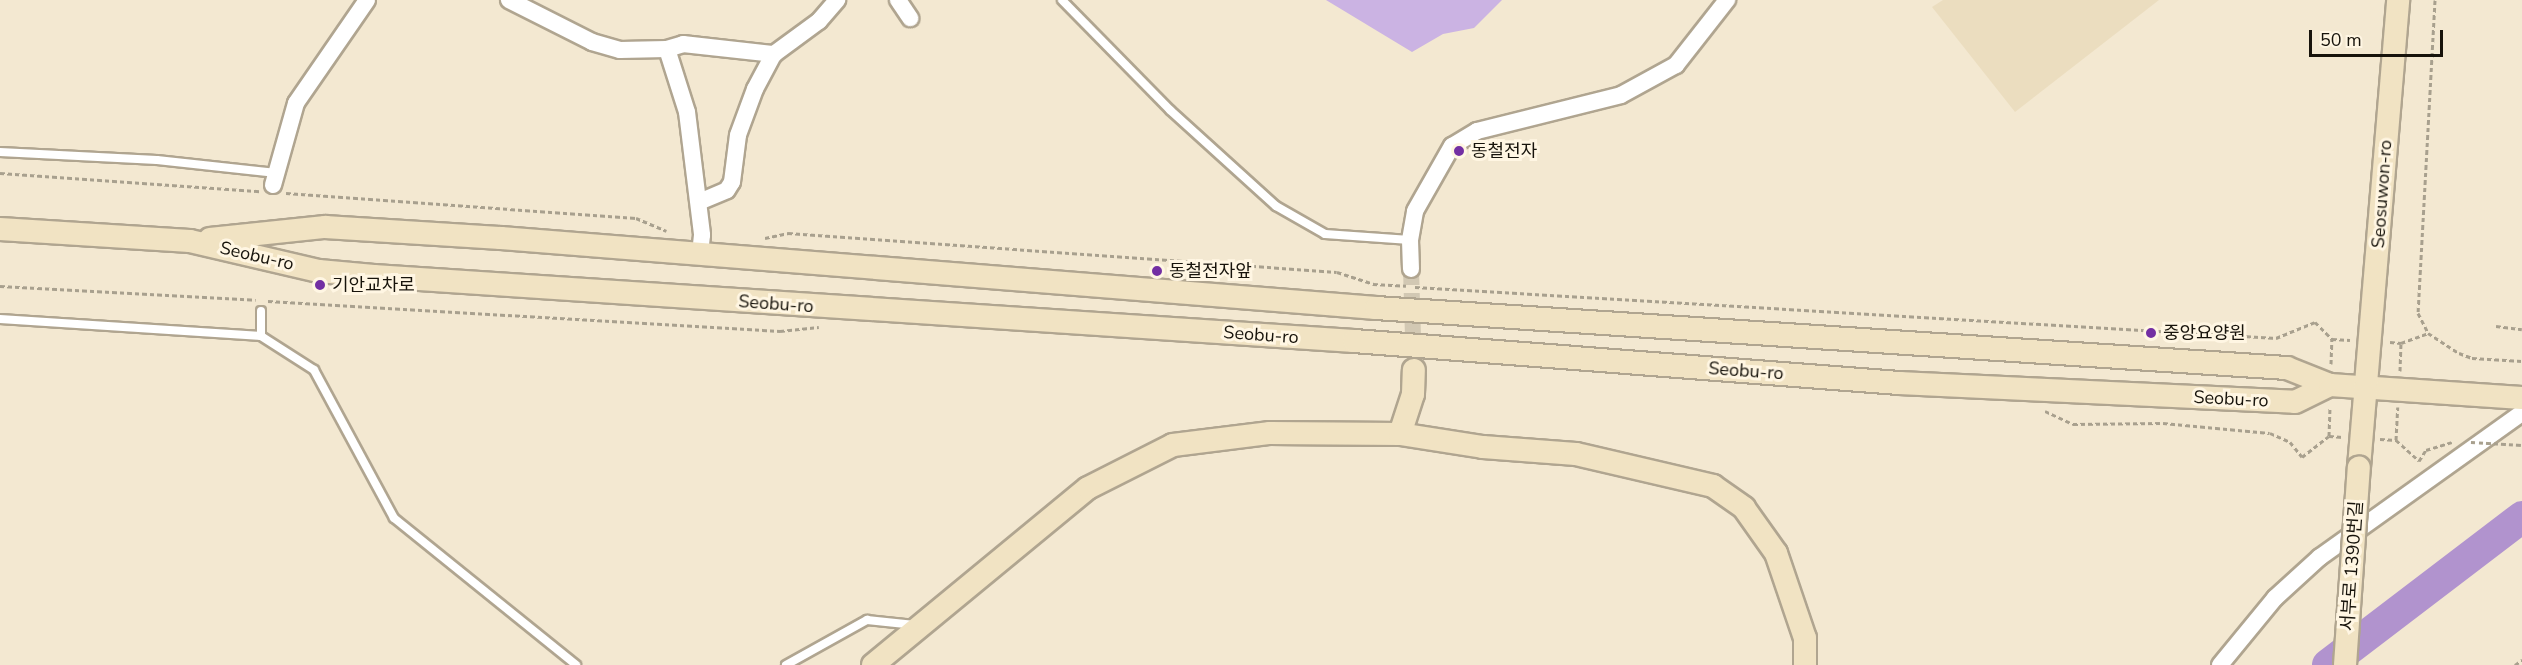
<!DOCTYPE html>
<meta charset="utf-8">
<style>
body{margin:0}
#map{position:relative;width:2522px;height:665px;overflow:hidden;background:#f3e8d1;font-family:"Nunito Sans","Noto Sans KR",sans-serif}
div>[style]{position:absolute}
.built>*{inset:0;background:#ebddbf}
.green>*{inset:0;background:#cbb3e3}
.river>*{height:32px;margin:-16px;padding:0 16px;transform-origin:16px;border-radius:16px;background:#b193ce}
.street-tunnel>*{height:16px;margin-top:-8px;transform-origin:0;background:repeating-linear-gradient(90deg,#d2c8b3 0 16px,transparent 0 24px)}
.path>*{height:3px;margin-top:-1.5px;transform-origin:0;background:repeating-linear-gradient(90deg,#a8a08e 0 4.5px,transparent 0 7.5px)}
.roads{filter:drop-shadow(2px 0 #b0a590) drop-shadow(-2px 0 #b0a590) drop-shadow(0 2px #b0a590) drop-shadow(0 -2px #b0a590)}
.lane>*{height:8px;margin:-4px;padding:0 4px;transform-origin:4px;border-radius:4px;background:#fff}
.street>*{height:16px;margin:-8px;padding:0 8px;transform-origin:8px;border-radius:8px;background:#fff}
.secondary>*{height:22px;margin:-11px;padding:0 11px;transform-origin:11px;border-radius:11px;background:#f1e3c3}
.path-bridge>*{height:3px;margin-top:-1.5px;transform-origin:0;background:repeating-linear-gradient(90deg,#a8a08e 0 4.5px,transparent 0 7.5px)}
.bridges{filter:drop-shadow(2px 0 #b0a590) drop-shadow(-2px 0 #b0a590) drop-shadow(0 2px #b0a590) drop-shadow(0 -2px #b0a590)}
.secondary-bridge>*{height:22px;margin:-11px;padding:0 11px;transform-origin:11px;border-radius:11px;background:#f1e3c3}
.dots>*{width:16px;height:16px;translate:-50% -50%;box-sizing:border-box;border:3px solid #fff6e3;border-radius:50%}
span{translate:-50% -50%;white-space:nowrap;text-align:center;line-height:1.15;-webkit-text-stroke:6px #fff6e3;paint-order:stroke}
.poi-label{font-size:18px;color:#17130b}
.left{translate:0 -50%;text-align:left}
.street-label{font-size:18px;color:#17130b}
.scale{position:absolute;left:2309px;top:30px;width:134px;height:27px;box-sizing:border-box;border:3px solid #17130b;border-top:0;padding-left:8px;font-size:18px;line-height:21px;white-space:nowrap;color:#17130b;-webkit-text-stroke:4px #fff6e3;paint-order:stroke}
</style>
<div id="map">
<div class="built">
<i style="clip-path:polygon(1943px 0,2159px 0,2015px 112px,1932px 7px)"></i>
</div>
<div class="green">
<i style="clip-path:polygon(1326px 0,1502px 0,1474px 28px,1443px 34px,1412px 52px)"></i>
</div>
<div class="river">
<i style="left:2328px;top:665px;width:244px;rotate:-37.3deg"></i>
</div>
<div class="street-tunnel">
<i style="left:1411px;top:269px;width:101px;rotate:88.3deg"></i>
</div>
<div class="path">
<i style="left:2435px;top:0;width:313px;rotate:93.1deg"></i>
<i style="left:2418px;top:313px;width:22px;rotate:63deg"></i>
<i style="left:2428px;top:333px;width:37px;rotate:33deg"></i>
<i style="left:2459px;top:353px;width:14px;rotate:21deg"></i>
<i style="left:2472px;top:358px;width:50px;rotate:3.4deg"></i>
<i style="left:0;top:173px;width:260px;rotate:4deg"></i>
<i style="left:286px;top:193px;width:351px;rotate:4.1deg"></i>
<i style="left:636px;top:218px;width:33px;rotate:23deg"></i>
<i style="left:765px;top:238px;width:24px;rotate:-12deg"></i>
<i style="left:788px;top:233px;width:550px;rotate:4.06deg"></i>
<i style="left:1337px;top:272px;width:38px;rotate:18deg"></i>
<i style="left:1373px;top:284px;width:33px;rotate:3deg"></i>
<i style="left:0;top:286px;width:256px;rotate:3.1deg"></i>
<i style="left:1415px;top:287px;width:863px;rotate:3.39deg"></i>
<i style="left:2276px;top:338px;width:42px;rotate:-22.3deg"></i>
<i style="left:2315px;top:322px;width:24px;rotate:45deg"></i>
<i style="left:2332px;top:339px;width:18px;rotate:3deg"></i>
<i style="left:268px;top:301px;width:513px;rotate:3.35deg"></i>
<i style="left:780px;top:331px;width:39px;rotate:-6deg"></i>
<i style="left:2496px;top:326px;width:26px;rotate:7deg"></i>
<i style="left:2390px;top:342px;width:11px;rotate:5deg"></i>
<i style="left:2401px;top:343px;width:29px;rotate:-20deg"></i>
<i style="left:2331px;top:364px;width:25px;rotate:-88deg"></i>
<i style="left:2400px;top:371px;width:28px;rotate:-88deg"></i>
<i style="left:2045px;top:411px;width:31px;rotate:25deg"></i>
<i style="left:2073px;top:424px;width:90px;rotate:-0.6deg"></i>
<i style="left:2163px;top:423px;width:107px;rotate:5.3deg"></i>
<i style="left:2270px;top:433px;width:22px;rotate:24deg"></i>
<i style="left:2290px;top:442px;width:19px;rotate:51deg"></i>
<i style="left:2302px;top:457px;width:34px;rotate:-38deg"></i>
<i style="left:2329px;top:436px;width:14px;rotate:4deg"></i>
<i style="left:2329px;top:436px;width:29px;rotate:-88deg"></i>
<i style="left:2380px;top:439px;width:16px;rotate:4deg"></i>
<i style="left:2396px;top:440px;width:31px;rotate:42deg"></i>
<i style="left:2419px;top:461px;width:13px;rotate:-58deg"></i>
<i style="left:2426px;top:450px;width:27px;rotate:-17deg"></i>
<i style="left:2396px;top:440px;width:33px;rotate:-87deg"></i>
<i style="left:2515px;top:665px;width:9px;rotate:-36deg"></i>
</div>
<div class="roads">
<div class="lane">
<i style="left:1062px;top:0;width:154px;rotate:45.5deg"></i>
<i style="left:1170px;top:110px;width:143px;rotate:42.2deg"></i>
<i style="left:1276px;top:206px;width:56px;rotate:29.7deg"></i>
<i style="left:1325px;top:234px;width:85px;rotate:4deg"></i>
<i style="left:0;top:152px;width:157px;rotate:2.9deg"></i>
<i style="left:157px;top:160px;width:120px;rotate:6.2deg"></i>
<i style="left:261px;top:311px;width:25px;rotate:90deg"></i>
<i style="left:0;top:319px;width:262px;rotate:3.7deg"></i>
<i style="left:261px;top:336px;width:63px;rotate:32.7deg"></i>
<i style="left:314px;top:370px;width:168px;rotate:61.6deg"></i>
<i style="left:394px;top:518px;width:234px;rotate:38.9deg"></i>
<i style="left:786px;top:665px;width:93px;rotate:-29.1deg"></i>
<i style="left:867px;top:620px;width:48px;rotate:5.9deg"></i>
</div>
<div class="street">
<i style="left:509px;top:0;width:93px;rotate:26.8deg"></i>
<i style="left:592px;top:42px;width:29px;rotate:16deg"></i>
<i style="left:620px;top:50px;width:47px;rotate:-1.2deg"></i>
<i style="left:667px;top:49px;width:66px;rotate:72.4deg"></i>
<i style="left:687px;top:112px;width:124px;rotate:83deg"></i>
<i style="left:702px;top:235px;width:19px;rotate:96deg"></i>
<i style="left:898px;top:0;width:22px;rotate:56deg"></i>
<i style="left:667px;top:49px;width:17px;rotate:-17deg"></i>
<i style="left:683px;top:44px;width:92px;rotate:6.3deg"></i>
<i style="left:774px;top:54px;width:56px;rotate:-36.3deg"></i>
<i style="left:819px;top:21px;width:28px;rotate:-49deg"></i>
<i style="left:273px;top:185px;width:85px;rotate:-74.3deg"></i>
<i style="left:296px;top:103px;width:125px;rotate:-55.4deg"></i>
<i style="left:699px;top:202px;width:30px;rotate:-23deg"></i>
<i style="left:727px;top:190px;width:9px;rotate:-58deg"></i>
<i style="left:732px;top:182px;width:47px;rotate:-82.7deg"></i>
<i style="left:738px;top:135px;width:49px;rotate:-69.7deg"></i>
<i style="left:755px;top:89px;width:40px;rotate:-62deg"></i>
<i style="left:1411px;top:269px;width:29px;rotate:-92deg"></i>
<i style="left:1410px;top:240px;width:29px;rotate:-80deg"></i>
<i style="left:1415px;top:211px;width:75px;rotate:-60.4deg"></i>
<i style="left:1452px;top:146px;width:29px;rotate:-31deg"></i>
<i style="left:1477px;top:131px;width:148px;rotate:-14deg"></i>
<i style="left:1621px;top:95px;width:63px;rotate:-28.6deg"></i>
<i style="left:1676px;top:65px;width:83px;rotate:-51.9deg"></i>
<i style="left:2220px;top:665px;width:87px;rotate:-50.6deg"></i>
<i style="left:2275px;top:598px;width:61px;rotate:-42.3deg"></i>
<i style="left:2320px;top:557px;width:248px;rotate:-35.5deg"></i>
</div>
<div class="secondary">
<i style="left:0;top:229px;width:190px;rotate:3.6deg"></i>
<i style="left:190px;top:241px;width:132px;rotate:13.1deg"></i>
<i style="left:319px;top:271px;width:55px;rotate:5.2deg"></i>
<i style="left:374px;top:276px;width:982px;rotate:3.79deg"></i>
<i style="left:1354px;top:341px;width:547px;rotate:4.41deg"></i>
<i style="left:1899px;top:383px;width:396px;rotate:2.7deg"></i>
<i style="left:2295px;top:402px;width:39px;rotate:-26deg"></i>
<i style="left:210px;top:239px;width:116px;rotate:-6deg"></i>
<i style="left:325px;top:227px;width:176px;rotate:3.6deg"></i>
<i style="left:501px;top:238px;width:878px;rotate:4.57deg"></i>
<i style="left:1376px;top:308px;width:913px;rotate:3.77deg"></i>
<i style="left:2287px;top:368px;width:46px;rotate:21.6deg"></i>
<i style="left:2330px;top:385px;width:192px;rotate:3.9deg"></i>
<i style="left:1400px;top:434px;width:42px;rotate:-72deg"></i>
<i style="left:1413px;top:394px;width:24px;rotate:-88deg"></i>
<i style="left:2359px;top:467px;width:469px;rotate:-85.2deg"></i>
<i style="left:873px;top:665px;width:278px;rotate:-39.5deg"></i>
<i style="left:1088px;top:488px;width:95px;rotate:-26.8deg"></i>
<i style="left:1173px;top:445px;width:98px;rotate:-7.1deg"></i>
<i style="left:1270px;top:433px;width:130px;rotate:0.4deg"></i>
<i style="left:1400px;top:434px;width:84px;rotate:8.9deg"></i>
<i style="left:1483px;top:447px;width:93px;rotate:4.3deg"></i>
<i style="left:1576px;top:454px;width:141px;rotate:13.1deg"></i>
<i style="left:1713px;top:486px;width:38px;rotate:35deg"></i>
<i style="left:1744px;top:508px;width:55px;rotate:54.6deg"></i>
<i style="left:1776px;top:553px;width:90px;rotate:71.2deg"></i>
<i style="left:1805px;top:638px;width:27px;rotate:90deg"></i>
</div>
</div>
<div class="path-bridge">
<i style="left:2471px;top:442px;width:51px;rotate:3.4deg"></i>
</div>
<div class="bridges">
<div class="secondary-bridge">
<i style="left:2345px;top:665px;width:198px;rotate:-86deg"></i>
</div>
</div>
<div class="dots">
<i style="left:1459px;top:151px;background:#732fa3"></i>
<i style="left:1157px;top:271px;background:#732fa3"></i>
<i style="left:320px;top:285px;background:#732fa3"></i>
<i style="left:2151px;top:333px;background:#732fa3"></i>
</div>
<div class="poi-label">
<span class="left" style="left:1471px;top:151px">동철전자</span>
<span class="left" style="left:1169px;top:271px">동철전자앞</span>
<span class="left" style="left:332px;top:285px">기안교차로</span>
<span class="left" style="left:2163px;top:333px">중앙요양원</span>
</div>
<div class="street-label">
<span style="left:2382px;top:194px;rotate:-86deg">Seosuwon-ro</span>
<span style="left:257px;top:256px;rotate:13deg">Seobu-ro</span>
<span style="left:776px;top:304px;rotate:4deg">Seobu-ro</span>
<span style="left:1261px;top:335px;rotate:4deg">Seobu-ro</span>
<span style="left:1746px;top:371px;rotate:4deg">Seobu-ro</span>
<span style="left:2231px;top:399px;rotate:3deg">Seobu-ro</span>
<span style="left:2352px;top:566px;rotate:-86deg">서부로 1390번길</span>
</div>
<div class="scale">50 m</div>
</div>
